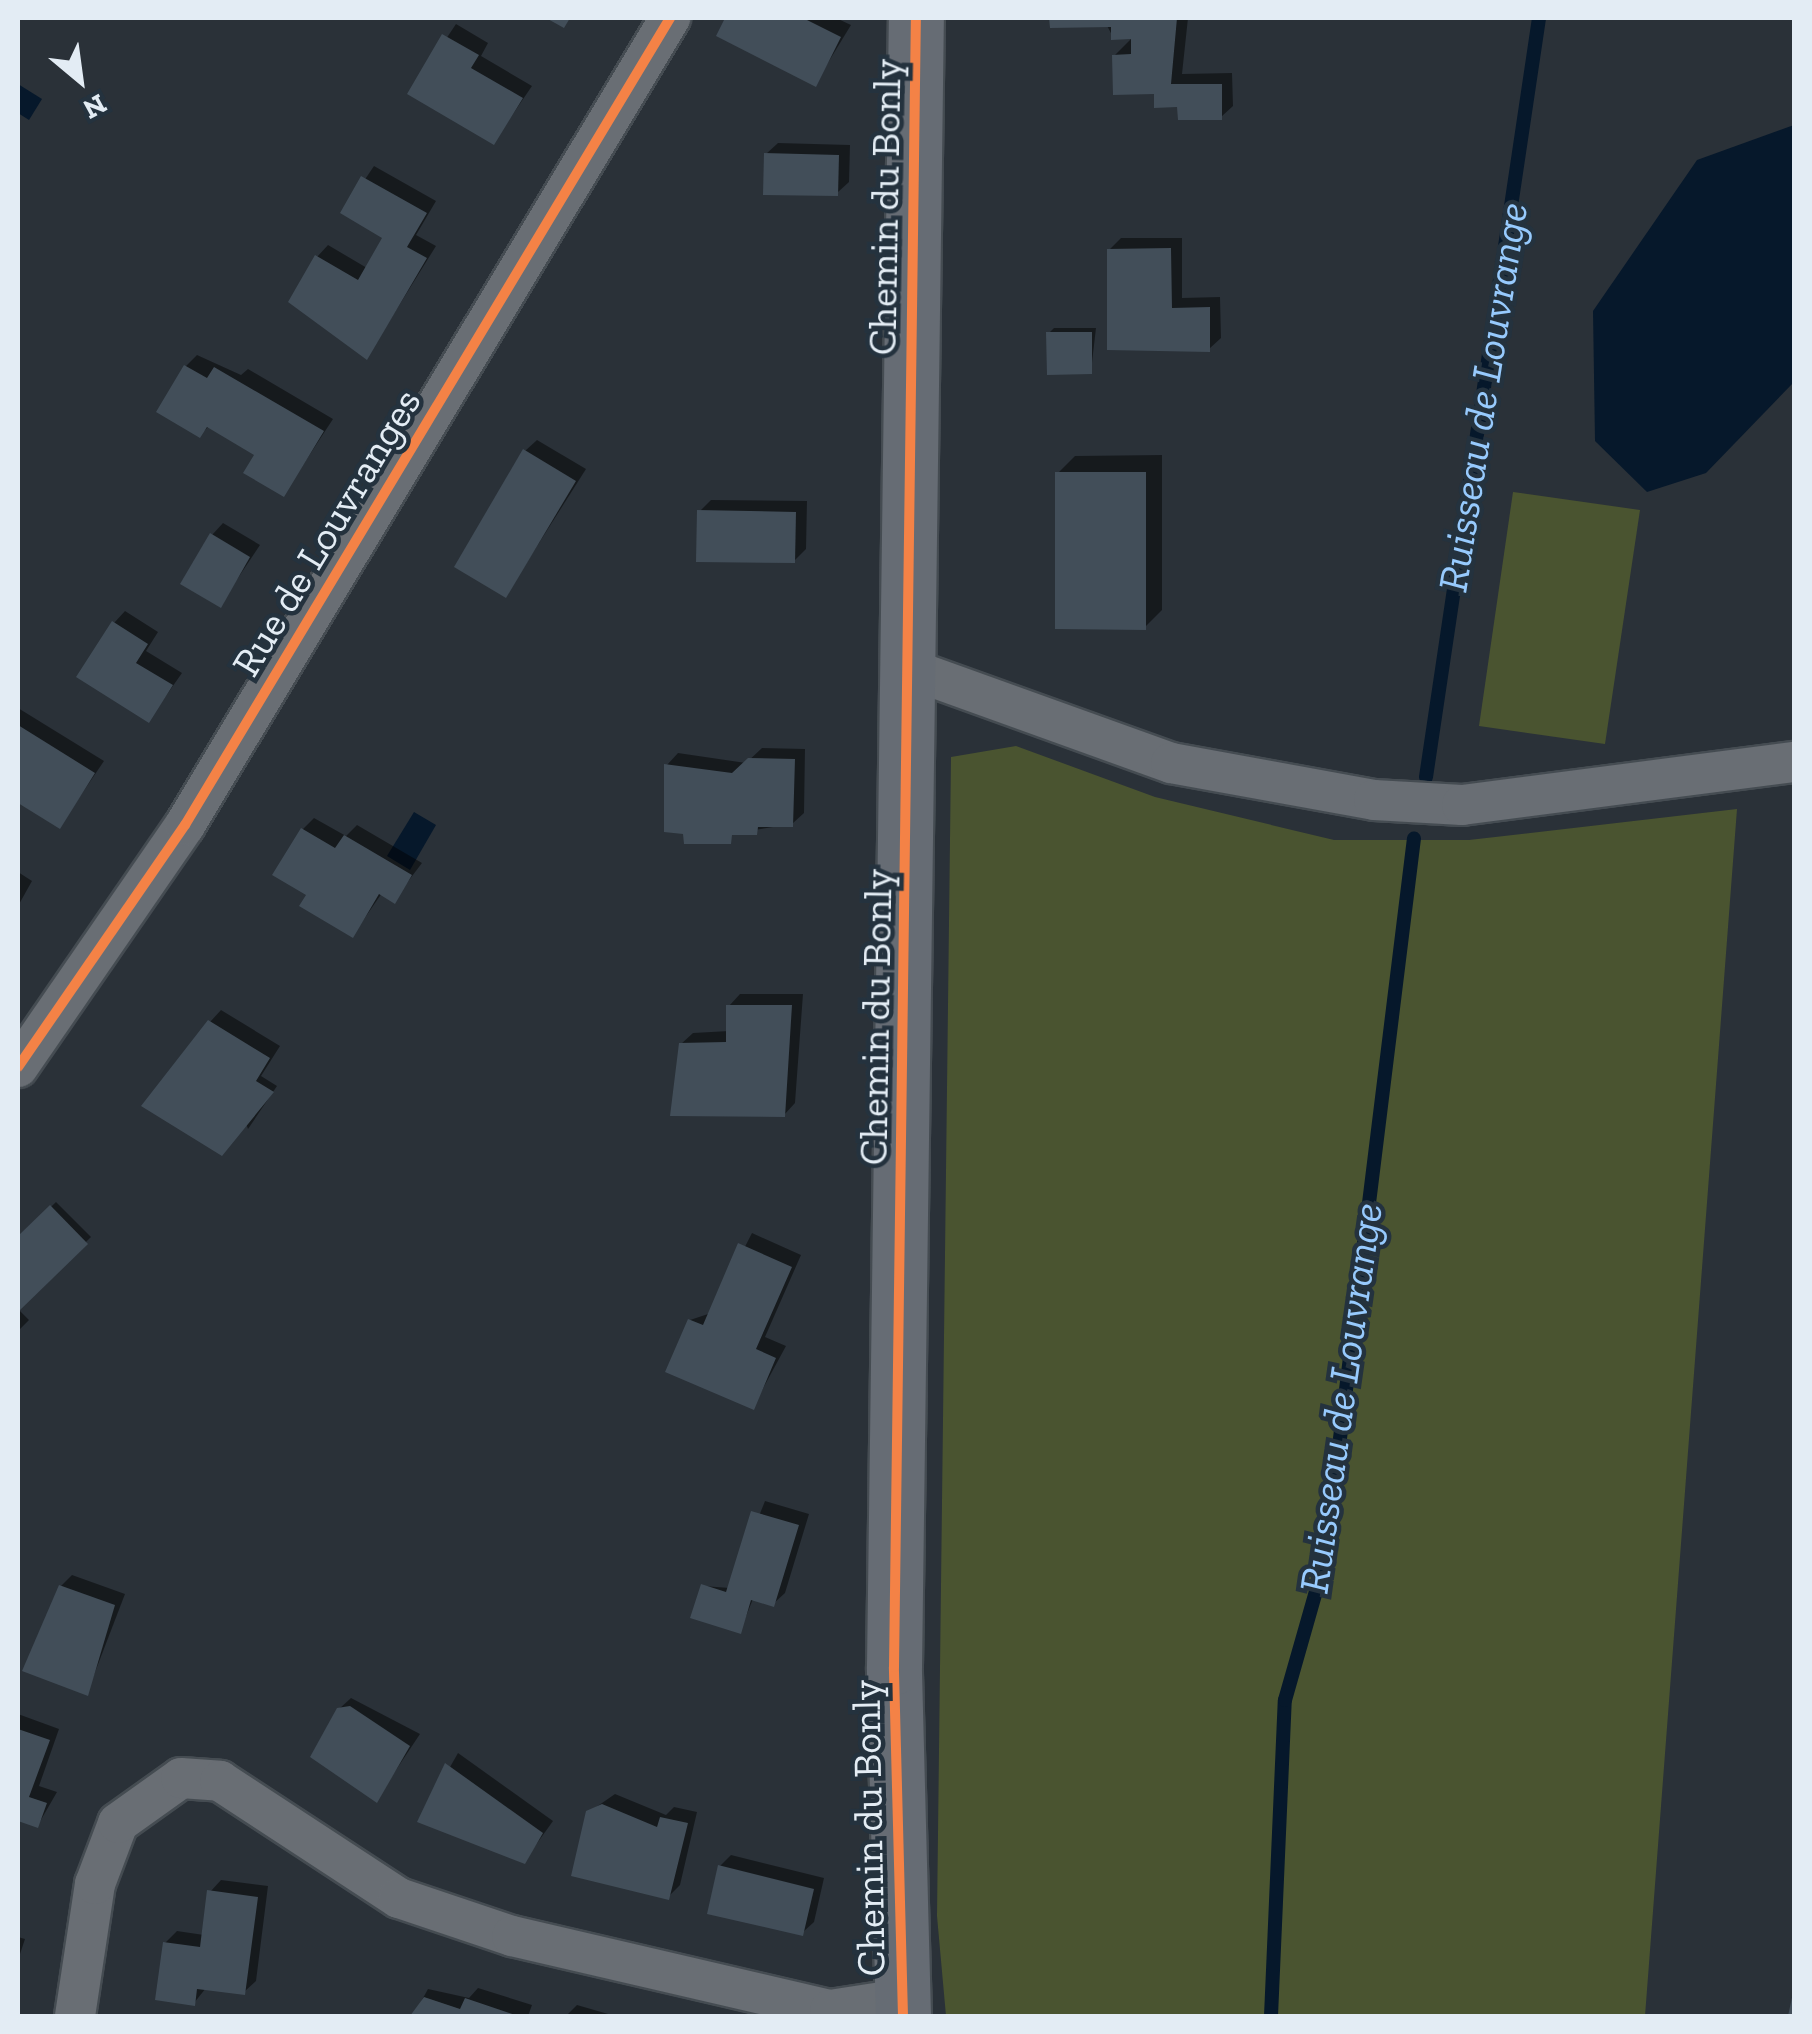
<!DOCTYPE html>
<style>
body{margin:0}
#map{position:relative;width:1812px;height:2034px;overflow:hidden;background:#2a3138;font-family:"Zilla Slab",serif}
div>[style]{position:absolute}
.green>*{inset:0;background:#4a5430}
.water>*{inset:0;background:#06182b}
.shadow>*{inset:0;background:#0007}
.stream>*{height:14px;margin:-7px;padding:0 7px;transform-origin:7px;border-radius:7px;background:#06182b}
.building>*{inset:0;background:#424e59}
.roads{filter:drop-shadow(2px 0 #454c52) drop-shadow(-2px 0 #454c52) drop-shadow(0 2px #454c52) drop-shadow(0 -2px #454c52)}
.street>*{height:40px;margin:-20px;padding:0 20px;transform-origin:20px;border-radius:20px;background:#696e74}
.secondary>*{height:55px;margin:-27.5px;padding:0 27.5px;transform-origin:27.5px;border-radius:27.5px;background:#666c74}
.cycleway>*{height:10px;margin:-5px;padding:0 5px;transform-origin:5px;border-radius:5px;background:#f48246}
span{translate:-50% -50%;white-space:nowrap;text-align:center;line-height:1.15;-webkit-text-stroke:9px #24323e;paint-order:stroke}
.street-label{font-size:40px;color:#e3ecf4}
.water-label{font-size:42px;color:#97cafd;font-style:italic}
.frame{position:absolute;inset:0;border:20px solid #e3ecf4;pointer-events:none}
.north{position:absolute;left:30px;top:30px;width:100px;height:100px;-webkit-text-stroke:8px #24323e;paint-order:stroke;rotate:151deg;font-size:28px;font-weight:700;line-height:40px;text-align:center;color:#e3ecf4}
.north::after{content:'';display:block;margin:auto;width:35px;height:45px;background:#e3ecf4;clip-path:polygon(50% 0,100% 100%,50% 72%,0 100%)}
</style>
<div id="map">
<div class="green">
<i style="clip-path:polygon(1513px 492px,1640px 510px,1605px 744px,1479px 726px)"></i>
<i style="clip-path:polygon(1016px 746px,1155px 797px,1334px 840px,1469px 840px,1737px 809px,1645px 2016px,946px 2016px,937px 1916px,951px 757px)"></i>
</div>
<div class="water">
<i style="clip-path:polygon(18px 84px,42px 99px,29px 120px,18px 113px)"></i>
<i style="clip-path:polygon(1794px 125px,1794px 382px,1706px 473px,1647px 492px,1595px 441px,1593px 311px,1697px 160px)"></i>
<i style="clip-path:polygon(414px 812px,436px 825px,410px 870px,387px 856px)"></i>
</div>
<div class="shadow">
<i style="clip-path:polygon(728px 18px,836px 18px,851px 25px,815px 84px,719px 35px)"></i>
<i style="clip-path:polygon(1103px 18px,1188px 18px,1182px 74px,1232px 73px,1233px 106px,1221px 117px,1156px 92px,1114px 56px,1134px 36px,1113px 37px)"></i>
<i style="clip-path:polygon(456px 24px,488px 43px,481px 56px,532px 86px,494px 142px,410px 93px)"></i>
<i style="clip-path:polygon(778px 143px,850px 145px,849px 182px,837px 193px,766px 154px)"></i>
<i style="clip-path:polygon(374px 166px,436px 201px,416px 235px,436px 246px,367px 357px,317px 257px,328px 245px,367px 268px,385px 237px,343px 212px)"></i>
<i style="clip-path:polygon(1121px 238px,1182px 238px,1182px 298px,1220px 297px,1221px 338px,1209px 349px,1109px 250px)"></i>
<i style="clip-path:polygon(1054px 328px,1096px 328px,1091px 371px,1049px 333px)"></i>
<i style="clip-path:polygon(197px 355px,241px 375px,248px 369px,333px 419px,284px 494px,257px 454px,210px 425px,200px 435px,186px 366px)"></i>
<i style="clip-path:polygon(537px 440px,586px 469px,506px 595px,525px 451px)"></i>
<i style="clip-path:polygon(1162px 455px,1162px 610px,1145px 627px,1058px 473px,1075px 456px)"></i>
<i style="clip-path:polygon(711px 500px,807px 501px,806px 549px,794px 561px,700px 511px)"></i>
<i style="clip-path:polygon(223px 523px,260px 545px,220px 605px,212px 535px)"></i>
<i style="clip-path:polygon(125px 611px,158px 632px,146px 651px,182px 673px,149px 720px,114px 623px)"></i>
<i style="clip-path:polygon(18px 708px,104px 761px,60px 826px,18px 800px)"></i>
<i style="clip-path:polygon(762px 748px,805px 749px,804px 813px,792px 824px,686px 841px,667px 765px,678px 753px,746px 763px)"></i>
<i style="clip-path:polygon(314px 818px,346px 836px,357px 825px,422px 863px,394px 900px,382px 893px,353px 935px,310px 894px,303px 829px)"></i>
<i style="clip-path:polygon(18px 872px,32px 881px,18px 906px)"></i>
<i style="clip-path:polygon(740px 994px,803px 994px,795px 1103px,784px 1115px,681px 1044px,693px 1033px,729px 1031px,729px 1006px)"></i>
<i style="clip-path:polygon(221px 1010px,280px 1046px,261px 1076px,277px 1086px,248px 1129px,210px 1022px)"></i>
<i style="clip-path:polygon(56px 1202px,91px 1237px,18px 1309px,29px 1320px,18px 1331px,18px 1239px)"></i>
<i style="clip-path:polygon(752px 1233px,801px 1255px,765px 1337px,786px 1346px,753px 1407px,690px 1320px,711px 1313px)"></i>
<i style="clip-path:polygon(765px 1501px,809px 1514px,785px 1593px,773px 1604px,753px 1599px,740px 1631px,703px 1586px,730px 1588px)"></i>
<i style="clip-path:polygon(72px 1575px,125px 1594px,87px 1693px,61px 1586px)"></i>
<i style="clip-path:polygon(351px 1698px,420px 1734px,376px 1800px,339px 1709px)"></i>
<i style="clip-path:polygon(18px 1714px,59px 1729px,39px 1786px,57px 1792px,38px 1825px,18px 1818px)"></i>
<i style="clip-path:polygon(458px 1753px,553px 1821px,525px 1860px,420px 1820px)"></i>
<i style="clip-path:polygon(615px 1794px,666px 1815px,674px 1807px,697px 1812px,680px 1885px,668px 1897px,589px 1812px)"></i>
<i style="clip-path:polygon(731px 1855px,824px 1878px,814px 1922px,802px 1933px,720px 1866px)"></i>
<i style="clip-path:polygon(221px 1880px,268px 1886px,256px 1981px,244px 1992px,206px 1988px,194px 2003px,165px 1943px,177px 1931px,204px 1935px,210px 1892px)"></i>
<i style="clip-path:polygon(18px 1937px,25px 1939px,18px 1960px)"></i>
<i style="clip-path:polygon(478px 1988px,532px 2005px,528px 2016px,413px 2016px,428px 1989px,469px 1998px)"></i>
<i style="clip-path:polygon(577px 2005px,615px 2016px,566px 2016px)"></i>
</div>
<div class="stream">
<i style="left:1426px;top:777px;width:767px;rotate:-81.53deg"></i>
<i style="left:1271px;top:2016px;width:316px;rotate:-87.5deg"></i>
<i style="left:1285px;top:1700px;width:146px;rotate:-74.1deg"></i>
<i style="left:1325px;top:1560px;width:727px;rotate:-82.97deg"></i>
</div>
<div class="building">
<i style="clip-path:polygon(546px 18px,570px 18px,564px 28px)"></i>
<i style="clip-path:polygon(725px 18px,803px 18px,841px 37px,816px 87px,716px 36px)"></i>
<i style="clip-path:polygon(1049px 18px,1177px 18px,1171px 84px,1222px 84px,1222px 120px,1178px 120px,1177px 107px,1154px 108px,1154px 94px,1113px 95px,1112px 55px,1131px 54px,1131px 39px,1111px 40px,1111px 27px,1050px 28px)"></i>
<i style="clip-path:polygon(442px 34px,479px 55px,471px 68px,523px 98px,494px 145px,407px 94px)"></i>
<i style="clip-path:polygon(764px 153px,839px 155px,838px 196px,763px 195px)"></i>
<i style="clip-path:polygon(361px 176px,427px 213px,407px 247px,427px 258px,367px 360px,288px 302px,315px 255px,358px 280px,382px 238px,340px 213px)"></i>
<i style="clip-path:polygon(1171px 248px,1172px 308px,1210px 307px,1210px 352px,1107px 350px,1107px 249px)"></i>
<i style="clip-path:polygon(1046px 332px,1092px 332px,1092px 374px,1047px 375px)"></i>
<i style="clip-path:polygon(184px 365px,207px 378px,214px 367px,324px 431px,284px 497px,243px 473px,254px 455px,207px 427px,200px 438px,156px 412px)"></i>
<i style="clip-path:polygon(523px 449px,576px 481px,506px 598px,454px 567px)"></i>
<i style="clip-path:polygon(1055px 472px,1146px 472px,1146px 630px,1055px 629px)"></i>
<i style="clip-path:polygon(697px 510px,796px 512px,795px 563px,696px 562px)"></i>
<i style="clip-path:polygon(210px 533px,250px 557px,221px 608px,180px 584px)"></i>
<i style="clip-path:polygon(112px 621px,148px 644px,136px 663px,173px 685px,149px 723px,76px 677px)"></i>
<i style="clip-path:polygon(18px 725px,95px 773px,60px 829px,18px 803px)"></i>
<i style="clip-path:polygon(748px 758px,795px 759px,793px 827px,758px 827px,757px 835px,732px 835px,731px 844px,684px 844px,683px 834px,664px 832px,664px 764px,732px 773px)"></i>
<i style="clip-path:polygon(301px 828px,335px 848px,344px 835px,412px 875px,395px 904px,379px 894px,353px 938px,299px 906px,306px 895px,272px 875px)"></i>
<i style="clip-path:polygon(726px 1005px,792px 1005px,785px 1117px,670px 1116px,679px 1043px,726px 1042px)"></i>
<i style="clip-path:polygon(208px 1020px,270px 1058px,256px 1081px,274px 1092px,222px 1156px,141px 1106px)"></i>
<i style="clip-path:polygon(50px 1205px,88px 1244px,18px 1312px,18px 1236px)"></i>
<i style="clip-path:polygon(738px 1243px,792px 1267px,756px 1349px,776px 1358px,754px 1410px,665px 1372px,688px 1319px,703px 1325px)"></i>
<i style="clip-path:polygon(751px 1511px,799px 1525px,774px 1607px,751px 1600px,741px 1634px,690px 1618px,701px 1584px,726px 1592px)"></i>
<i style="clip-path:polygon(59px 1585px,115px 1605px,88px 1696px,22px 1671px)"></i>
<i style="clip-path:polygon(350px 1706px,410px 1746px,377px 1803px,310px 1757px,337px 1708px)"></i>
<i style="clip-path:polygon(18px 1729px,50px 1740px,29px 1797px,47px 1803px,38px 1828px,18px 1821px)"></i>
<i style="clip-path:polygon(445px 1763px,543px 1833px,525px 1864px,417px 1822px)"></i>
<i style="clip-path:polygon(602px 1804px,657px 1827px,660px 1817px,688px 1823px,669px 1900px,571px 1876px,586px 1811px)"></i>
<i style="clip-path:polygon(718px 1865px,814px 1889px,803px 1936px,707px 1914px)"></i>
<i style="clip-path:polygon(207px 1890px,258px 1897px,245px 1995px,197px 1989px,195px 2006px,155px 2000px,163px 1942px,200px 1947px)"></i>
<i style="clip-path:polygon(1793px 1993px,1794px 2016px,1788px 2016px)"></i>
<i style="clip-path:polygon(424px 1997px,460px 2009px,465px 1998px,518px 2016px,410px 2016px)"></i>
</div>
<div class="roads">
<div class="street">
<i style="left:910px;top:669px;width:277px;rotate:19.8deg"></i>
<i style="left:1171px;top:763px;width:206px;rotate:10.3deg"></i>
<i style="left:1374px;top:800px;width:88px;rotate:3.3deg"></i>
<i style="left:1462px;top:805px;width:335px;rotate:-7.4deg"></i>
<i style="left:18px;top:1067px;width:294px;rotate:-55.4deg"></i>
<i style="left:185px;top:825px;width:942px;rotate:-58.99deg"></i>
<i style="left:75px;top:2016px;width:134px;rotate:-81.4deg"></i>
<i style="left:95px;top:1884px;width:65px;rotate:-69.3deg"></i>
<i style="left:118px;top:1823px;width:77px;rotate:-35.5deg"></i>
<i style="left:181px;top:1778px;width:39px;rotate:4deg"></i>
<i style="left:220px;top:1781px;width:214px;rotate:33.2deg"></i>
<i style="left:399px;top:1898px;width:119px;rotate:18.6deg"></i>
<i style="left:512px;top:1936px;width:326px;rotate:13.1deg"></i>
<i style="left:830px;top:2010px;width:72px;rotate:-8.8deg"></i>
</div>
<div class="secondary">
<i style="left:903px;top:2016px;width:349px;rotate:-91.5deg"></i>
<i style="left:894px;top:1667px;width:1649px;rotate:-89.24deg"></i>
</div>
</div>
<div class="cycleway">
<i style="left:18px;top:1067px;width:294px;rotate:-55.4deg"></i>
<i style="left:185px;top:825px;width:942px;rotate:-58.99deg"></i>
<i style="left:903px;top:2016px;width:349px;rotate:-91.5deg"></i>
<i style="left:894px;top:1667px;width:1649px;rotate:-89.24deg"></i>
</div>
<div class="street-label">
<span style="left:884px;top:207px;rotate:-89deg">Chemin du Bonly</span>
<span style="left:326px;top:532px;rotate:-59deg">Rue de Louvranges</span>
<span style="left:875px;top:1017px;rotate:-89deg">Chemin du Bonly</span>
<span style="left:868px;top:1828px;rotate:-91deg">Chemin du Bonly</span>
</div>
<div class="water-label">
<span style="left:1483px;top:397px;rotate:-81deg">Ruisseau de Louvrange</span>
<span style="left:1341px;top:1398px;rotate:-82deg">Ruisseau de Louvrange</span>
</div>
<div class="frame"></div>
<div class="north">N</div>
</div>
